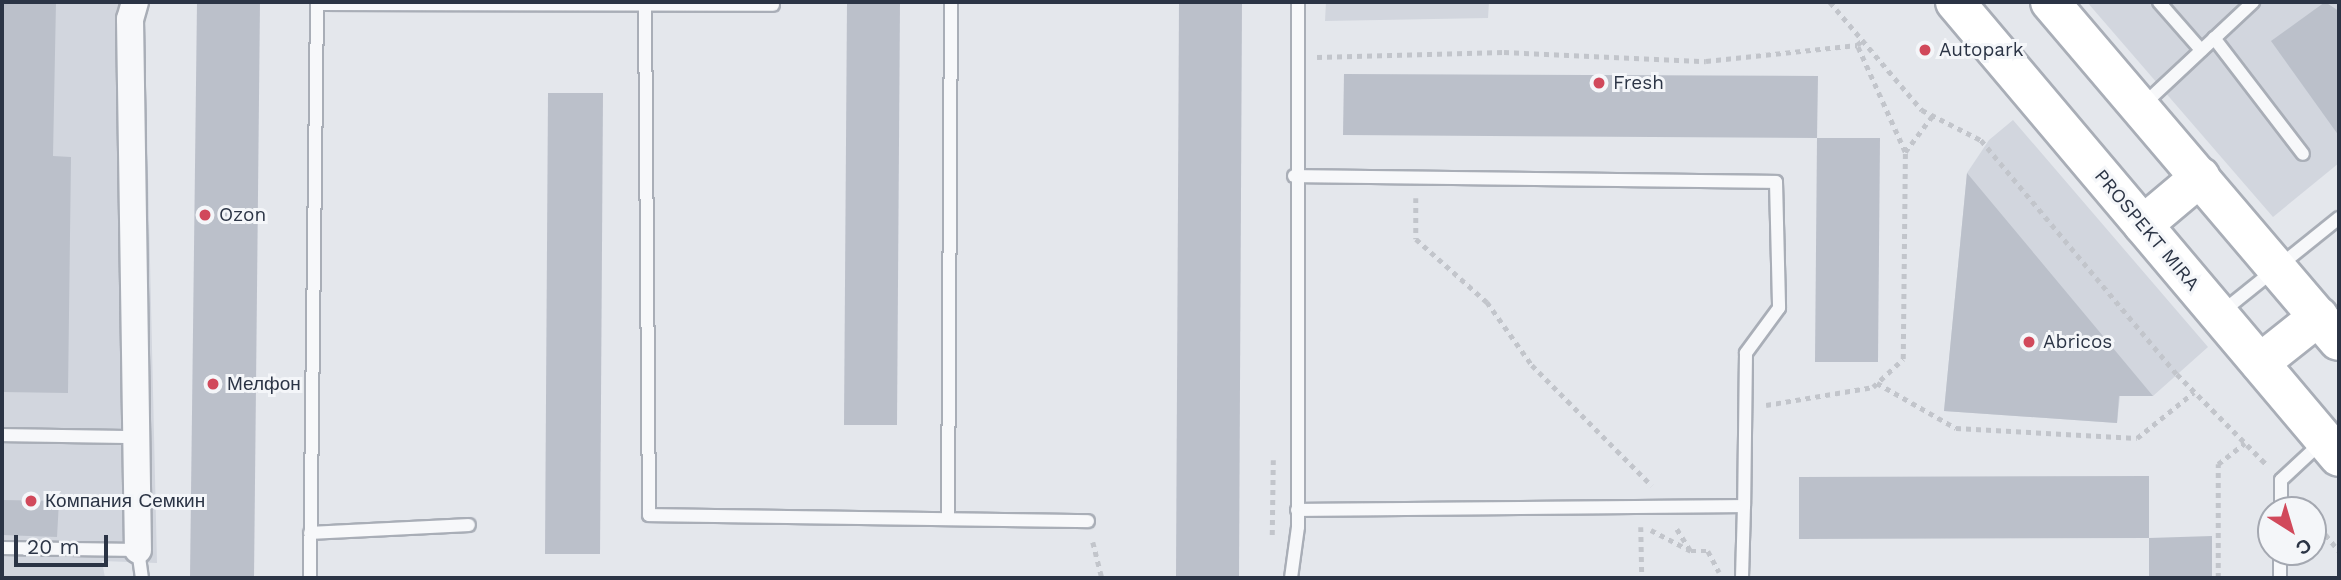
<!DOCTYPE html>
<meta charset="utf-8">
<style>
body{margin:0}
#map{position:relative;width:2341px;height:580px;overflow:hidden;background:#e4e7ec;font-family:"Work Sans",sans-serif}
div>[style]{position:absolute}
.built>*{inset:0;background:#d2d6de}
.building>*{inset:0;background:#bbc0ca}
.path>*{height:4.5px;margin-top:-2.25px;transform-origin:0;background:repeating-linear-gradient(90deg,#c2c5cb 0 5px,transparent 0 10px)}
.roads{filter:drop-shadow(2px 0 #a9aeb7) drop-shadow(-2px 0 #a9aeb7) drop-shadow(0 2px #a9aeb7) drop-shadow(0 -2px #a9aeb7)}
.lane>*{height:12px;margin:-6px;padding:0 6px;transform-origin:6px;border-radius:6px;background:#f7f8fa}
.street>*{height:26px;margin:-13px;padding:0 13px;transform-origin:13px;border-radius:13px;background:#f7f8fa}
.primary>*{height:38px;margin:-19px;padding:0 19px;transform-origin:19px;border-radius:19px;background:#fff}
.dots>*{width:19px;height:19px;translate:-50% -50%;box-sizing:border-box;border:4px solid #f4f6f9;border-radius:50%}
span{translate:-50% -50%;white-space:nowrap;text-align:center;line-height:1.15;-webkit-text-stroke:6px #f4f6f9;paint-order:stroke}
.poi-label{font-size:19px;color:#2b3445}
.left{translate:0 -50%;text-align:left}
.street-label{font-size:19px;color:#2b3445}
.frame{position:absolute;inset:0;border:4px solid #2b3445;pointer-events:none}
.north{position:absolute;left:2257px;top:496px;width:70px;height:70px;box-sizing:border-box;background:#f4f6f9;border:2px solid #a4a8b1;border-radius:50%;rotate:143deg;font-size:19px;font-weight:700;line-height:28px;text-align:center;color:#2b3445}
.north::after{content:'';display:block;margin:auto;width:24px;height:32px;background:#d1495b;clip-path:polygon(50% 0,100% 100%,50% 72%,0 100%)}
.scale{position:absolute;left:14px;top:535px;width:94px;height:32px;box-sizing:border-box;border:4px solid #2b3445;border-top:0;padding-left:9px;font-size:21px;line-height:24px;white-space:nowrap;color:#2b3445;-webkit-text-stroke:5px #f4f6f9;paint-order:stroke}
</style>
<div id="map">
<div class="built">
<i style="clip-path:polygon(2px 2px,144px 2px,157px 563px,102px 561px,105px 578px,2px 578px)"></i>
<i style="clip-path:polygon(1326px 2px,1489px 2px,1488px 18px,1325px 21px)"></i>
<i style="clip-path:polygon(2087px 2px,2339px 2px,2339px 163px,2273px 217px)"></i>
<i style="clip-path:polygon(2013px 120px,2208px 347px,2153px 396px,2120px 396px,2117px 423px,1944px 411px,1967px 173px,1989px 140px)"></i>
</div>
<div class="building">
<i style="clip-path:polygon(2px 2px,56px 2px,53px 156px,71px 157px,68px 393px,2px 392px)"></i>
<i style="clip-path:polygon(197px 2px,260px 2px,254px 578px,190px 578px)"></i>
<i style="clip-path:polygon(847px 2px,900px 2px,897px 425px,844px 425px)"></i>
<i style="clip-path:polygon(1179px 2px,1242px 2px,1239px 578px,1176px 578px)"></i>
<i style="clip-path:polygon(2325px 2px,2339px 11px,2339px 136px,2271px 41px)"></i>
<i style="clip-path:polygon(1344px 74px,1818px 76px,1817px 138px,1343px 135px)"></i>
<i style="clip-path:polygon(548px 93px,603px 93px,600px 554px,545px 554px)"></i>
<i style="clip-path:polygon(1817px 138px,1880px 138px,1878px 362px,1815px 362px)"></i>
<i style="clip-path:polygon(1967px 173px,2153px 396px,2119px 396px,2117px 423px,1944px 411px)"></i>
<i style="clip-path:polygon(2149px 476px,2149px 538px,1799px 539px,1799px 477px)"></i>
<i style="clip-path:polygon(2px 500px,59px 501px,57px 537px,2px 535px)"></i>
<i style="clip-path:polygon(2212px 536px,2212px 578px,2149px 578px,2149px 538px)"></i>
</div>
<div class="path">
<i style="left:1830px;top:2px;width:142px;rotate:49.6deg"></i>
<i style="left:1922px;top:110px;width:66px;rotate:27deg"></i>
<i style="left:1981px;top:140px;width:305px;rotate:50.1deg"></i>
<i style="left:2177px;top:374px;width:129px;rotate:45.3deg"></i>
<i style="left:1317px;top:57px;width:187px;rotate:-1.5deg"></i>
<i style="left:1504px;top:52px;width:202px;rotate:2.6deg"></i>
<i style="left:1706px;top:61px;width:152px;rotate:-6deg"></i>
<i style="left:1905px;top:152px;width:46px;rotate:-52.9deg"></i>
<i style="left:1416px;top:198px;width:41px;rotate:90deg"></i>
<i style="left:1416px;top:239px;width:95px;rotate:41.6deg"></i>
<i style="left:1487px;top:302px;width:77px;rotate:54.5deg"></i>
<i style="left:1532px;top:365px;width:170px;rotate:45.2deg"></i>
<i style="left:1877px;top:383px;width:91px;rotate:29.7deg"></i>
<i style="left:1956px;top:428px;width:181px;rotate:3.2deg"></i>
<i style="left:2137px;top:438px;width:73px;rotate:-38.9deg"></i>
<i style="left:1766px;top:405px;width:109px;rotate:-9.5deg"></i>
<i style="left:1873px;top:387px;width:41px;rotate:-43deg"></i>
<i style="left:1903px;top:359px;width:207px;rotate:-89.4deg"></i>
<i style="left:1905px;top:152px;width:117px;rotate:-114.2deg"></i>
<i style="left:1857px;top:45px;width:8px;rotate:-40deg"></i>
<i style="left:2313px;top:519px;width:41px;rotate:50.9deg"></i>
<i style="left:1641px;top:527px;width:51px;rotate:88.9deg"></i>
<i style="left:1677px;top:529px;width:26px;rotate:58deg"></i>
<i style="left:1651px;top:530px;width:45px;rotate:27.7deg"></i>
<i style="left:1691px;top:551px;width:17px"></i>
<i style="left:1708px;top:551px;width:24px;rotate:62deg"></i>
<i style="left:1272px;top:535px;width:75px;rotate:-89.2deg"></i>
<i style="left:1093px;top:542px;width:37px;rotate:76deg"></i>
<i style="left:2218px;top:578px;width:114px;rotate:-90deg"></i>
<i style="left:2218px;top:464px;width:34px;rotate:-38deg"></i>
</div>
<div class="roads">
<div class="lane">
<i style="left:2159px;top:2px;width:64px;rotate:48.8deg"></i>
<i style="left:317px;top:4px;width:456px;rotate:0.1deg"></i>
<i style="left:645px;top:6px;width:509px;rotate:89.55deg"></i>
<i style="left:649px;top:515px;width:439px;rotate:0.8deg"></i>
<i style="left:2214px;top:38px;width:146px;rotate:52.5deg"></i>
<i style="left:2143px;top:105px;width:151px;rotate:-43.1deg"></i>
<i style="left:1294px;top:176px;width:482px;rotate:0.7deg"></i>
<i style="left:1776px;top:182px;width:126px;rotate:88.6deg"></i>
<i style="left:1779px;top:308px;width:56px;rotate:126.3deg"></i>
<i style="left:1746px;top:353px;width:153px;rotate:90.7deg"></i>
<i style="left:2222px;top:312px;width:150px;rotate:-38.8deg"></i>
<i style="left:2px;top:435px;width:134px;rotate:0.9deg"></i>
<i style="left:1297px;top:510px;width:447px;rotate:-0.5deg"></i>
<i style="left:1744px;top:506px;width:72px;rotate:91.6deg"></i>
<i style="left:2281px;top:510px;width:30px;rotate:-90deg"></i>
<i style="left:2281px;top:480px;width:57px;rotate:-42.9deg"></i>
<i style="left:948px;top:516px;width:514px;rotate:-89.67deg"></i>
<i style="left:310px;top:533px;width:159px;rotate:-2.9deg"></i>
<i style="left:2px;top:548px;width:136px;rotate:0.8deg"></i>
<i style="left:138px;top:550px;width:28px;rotate:82deg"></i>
<i style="left:310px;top:578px;width:576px;rotate:-89.3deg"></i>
<i style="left:1291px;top:578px;width:51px;rotate:-82.2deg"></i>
<i style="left:1298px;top:527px;width:525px;rotate:-90deg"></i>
<i style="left:2280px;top:578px;width:26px;rotate:-90deg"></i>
</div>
<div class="street">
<i style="left:135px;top:2px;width:18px;rotate:106deg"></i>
<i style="left:130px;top:19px;width:531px;rotate:89.14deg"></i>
</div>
<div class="primary">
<i style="left:1955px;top:2px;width:595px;rotate:49.84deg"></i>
<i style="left:2050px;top:2px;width:445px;rotate:49.6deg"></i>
<i style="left:2143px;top:225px;width:75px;rotate:-40.1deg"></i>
<i style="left:2260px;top:363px;width:75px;rotate:-38.5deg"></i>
</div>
</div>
<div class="dots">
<i style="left:1925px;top:50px;background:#d1495b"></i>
<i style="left:1599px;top:83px;background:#d1495b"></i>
<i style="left:205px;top:215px;background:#d1495b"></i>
<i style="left:2029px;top:342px;background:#d1495b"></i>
<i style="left:213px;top:384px;background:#d1495b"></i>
<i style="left:31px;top:501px;background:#d1495b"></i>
</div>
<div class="poi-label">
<span class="left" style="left:1939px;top:50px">Autopark</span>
<span class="left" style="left:1613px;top:83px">Fresh</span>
<span class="left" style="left:219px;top:215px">Ozon</span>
<span class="left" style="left:2043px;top:342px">Abricos</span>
<span class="left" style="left:227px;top:384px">Мелфон</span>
<span class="left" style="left:45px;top:501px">Компания Семкин</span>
</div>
<div class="street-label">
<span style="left:2147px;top:230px;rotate:50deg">PROSPEKT MIRA</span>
</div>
<div class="frame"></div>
<div class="north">С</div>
<div class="scale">20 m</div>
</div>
